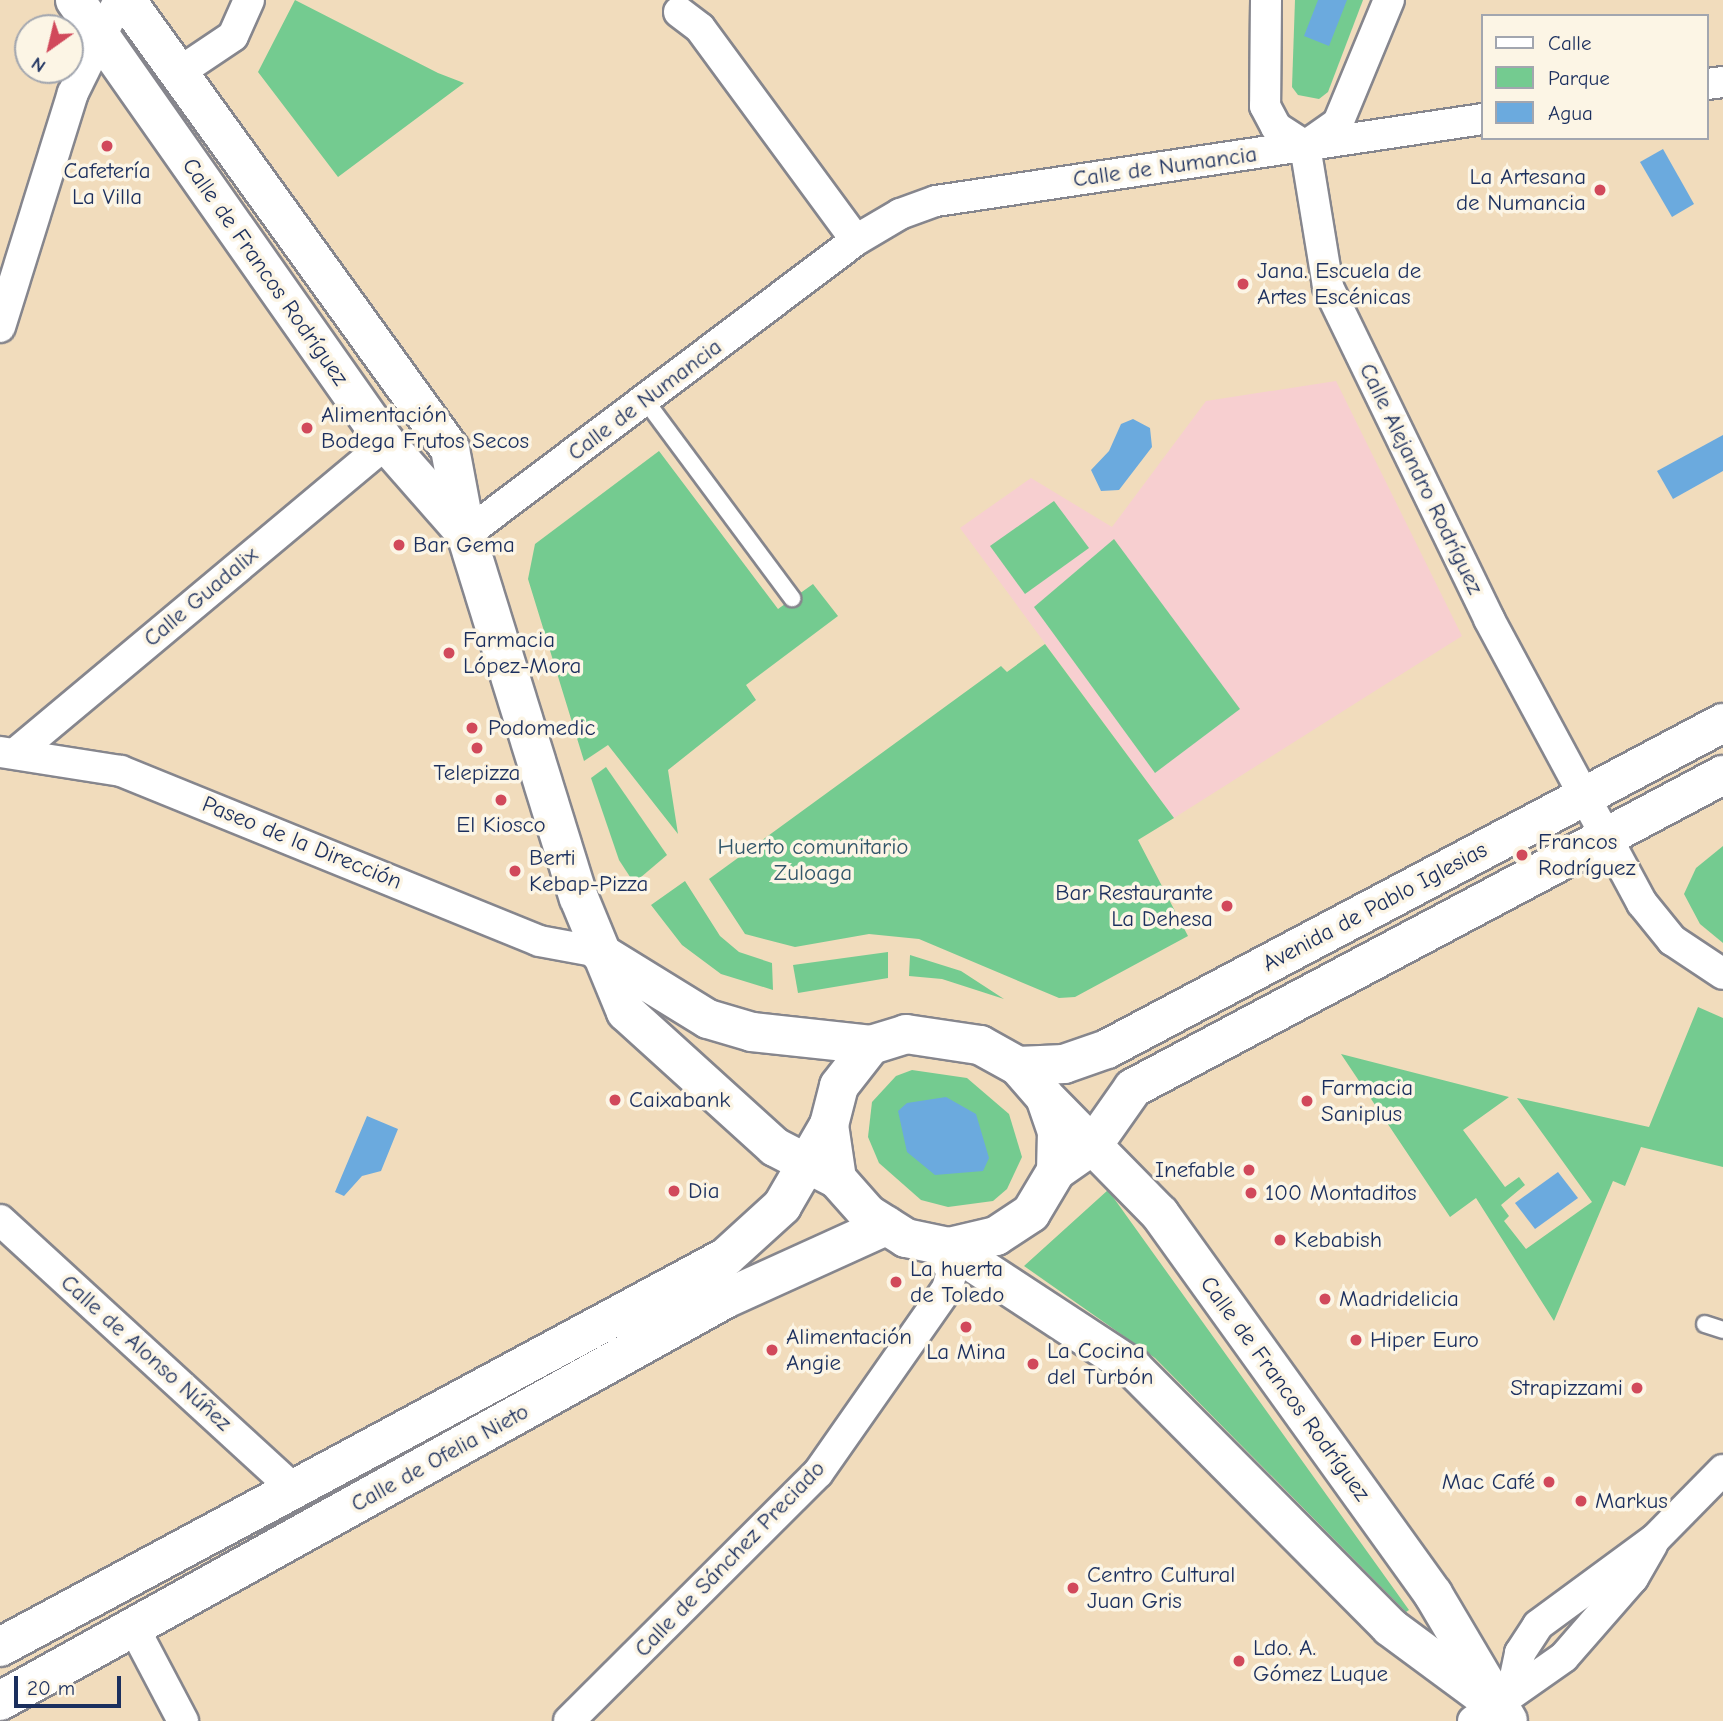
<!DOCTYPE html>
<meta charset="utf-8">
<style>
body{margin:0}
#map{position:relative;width:1723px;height:1721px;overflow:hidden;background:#f1dcbc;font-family:"Comic Neue",sans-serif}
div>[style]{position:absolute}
.built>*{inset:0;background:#f7cfd0}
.green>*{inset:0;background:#74cb90}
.water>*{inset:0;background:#6baade}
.roads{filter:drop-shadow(2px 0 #86868d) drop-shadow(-2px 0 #86868d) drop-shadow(0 2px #86868d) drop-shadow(0 -2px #86868d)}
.lane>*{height:16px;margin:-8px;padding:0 8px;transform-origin:8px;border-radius:8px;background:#fff}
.street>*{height:30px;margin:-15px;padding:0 15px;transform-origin:15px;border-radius:15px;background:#fff}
.secondary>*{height:38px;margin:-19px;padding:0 19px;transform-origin:19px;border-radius:19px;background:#fff}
.dots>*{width:19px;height:19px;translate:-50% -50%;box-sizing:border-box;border:4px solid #fcf5e5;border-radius:50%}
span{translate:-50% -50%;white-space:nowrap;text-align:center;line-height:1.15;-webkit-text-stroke:7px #fcf5e5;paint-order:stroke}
.street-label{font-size:23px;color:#1b2f5e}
.poi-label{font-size:23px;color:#1b2f5e}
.right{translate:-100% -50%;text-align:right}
.left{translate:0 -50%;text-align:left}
.park-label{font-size:23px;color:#31566a}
.legend{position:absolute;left:1481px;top:14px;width:228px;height:126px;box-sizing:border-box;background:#fcf5e5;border:2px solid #a2a6af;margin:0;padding:9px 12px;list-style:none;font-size:21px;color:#1b2f5e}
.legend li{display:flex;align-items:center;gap:14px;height:35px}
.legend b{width:35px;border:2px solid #a2a6af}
.north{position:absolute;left:14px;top:14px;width:70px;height:70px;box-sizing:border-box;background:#fcf5e5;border:2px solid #a2a6af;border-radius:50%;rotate:214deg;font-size:19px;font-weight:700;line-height:28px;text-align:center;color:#1b2f5e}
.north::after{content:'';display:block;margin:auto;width:24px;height:32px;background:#d1495b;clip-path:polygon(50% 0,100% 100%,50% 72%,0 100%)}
.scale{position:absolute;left:14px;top:1676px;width:107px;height:32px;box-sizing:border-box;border:4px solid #1b2f5e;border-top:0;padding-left:9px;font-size:21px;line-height:24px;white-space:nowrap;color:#1b2f5e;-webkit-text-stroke:5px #fcf5e5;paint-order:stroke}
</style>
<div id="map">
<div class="built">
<i style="clip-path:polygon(1336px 381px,1462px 636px,1174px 818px,960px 528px,1031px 478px,1112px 527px,1206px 401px)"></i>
</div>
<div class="green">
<i style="clip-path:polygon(295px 0,438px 73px,464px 83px,338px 177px,258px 72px)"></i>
<i style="clip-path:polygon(1295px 0,1363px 0,1328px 92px,1319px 99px,1298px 95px,1292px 87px)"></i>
<i style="clip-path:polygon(659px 451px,778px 609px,813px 584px,838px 616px,746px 685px,756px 700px,668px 770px,678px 834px,608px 745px,584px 761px,528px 579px,535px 544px)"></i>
<i style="clip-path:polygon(1054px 501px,1089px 548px,1025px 594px,990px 546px)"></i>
<i style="clip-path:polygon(1114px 539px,1240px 709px,1155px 773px,1034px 607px)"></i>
<i style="clip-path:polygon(1045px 644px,1174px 818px,1138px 840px,1188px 936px,1075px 997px,1059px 998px,919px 939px,869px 934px,795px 947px,745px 934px,709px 879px,1001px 666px,1007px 672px)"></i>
<i style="clip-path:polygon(606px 767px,667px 855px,634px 883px,619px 860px,591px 778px)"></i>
<i style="clip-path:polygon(1723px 846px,1723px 943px,1700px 924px,1684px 894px,1696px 868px)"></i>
<i style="clip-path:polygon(685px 881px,720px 936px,739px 952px,772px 963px,773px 990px,721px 974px,682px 945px,651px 905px)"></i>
<i style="clip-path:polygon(888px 952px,888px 978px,798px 993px,793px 965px)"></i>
<i style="clip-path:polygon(910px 955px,961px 971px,1004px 999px,942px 979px,909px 976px)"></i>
<i style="clip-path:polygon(1698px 1007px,1723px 1018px,1723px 1167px,1641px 1147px,1625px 1186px,1613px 1181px,1554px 1321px,1476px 1198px,1450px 1217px,1341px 1054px,1509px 1097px,1463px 1130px,1505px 1187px,1519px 1177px,1525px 1185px,1501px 1205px,1509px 1216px,1504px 1221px,1526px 1249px,1592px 1202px,1517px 1098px,1649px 1127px)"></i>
<i style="clip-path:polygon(912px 1070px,967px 1078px,1009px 1114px,1022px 1157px,1007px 1189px,993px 1201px,948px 1207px,921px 1200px,879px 1163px,868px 1137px,872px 1102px,896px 1076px)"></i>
<i style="clip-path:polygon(1108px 1190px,1409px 1610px,1406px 1612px,1155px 1358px,1024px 1266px)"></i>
</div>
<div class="water">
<i style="clip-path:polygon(1318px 0,1347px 0,1329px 46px,1304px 36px)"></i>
<i style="clip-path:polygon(1663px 149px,1694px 204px,1672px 217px,1640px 162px)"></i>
<i style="clip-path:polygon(1133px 419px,1150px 428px,1152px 447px,1119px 490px,1101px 491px,1091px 470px,1109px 451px,1121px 424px)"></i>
<i style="clip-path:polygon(1723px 435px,1723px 471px,1673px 499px,1657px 471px)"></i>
<i style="clip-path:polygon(946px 1097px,976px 1114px,989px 1158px,983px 1171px,935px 1175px,907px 1152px,898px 1111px,907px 1103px)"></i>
<i style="clip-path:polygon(367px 1116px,398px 1129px,381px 1171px,362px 1176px,344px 1196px,335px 1192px)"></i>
<i style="clip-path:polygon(1558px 1172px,1578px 1198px,1535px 1229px,1515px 1203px)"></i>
</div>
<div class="roads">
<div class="lane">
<i style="left:645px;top:400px;width:247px;rotate:53.4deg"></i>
<i style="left:1705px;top:1324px;width:19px;rotate:18deg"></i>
</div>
<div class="street">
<i style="left:1266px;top:0;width:106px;rotate:90.5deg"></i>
<i style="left:1265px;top:106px;width:24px;rotate:62deg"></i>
<i style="left:1276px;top:127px;width:35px;rotate:33deg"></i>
<i style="left:679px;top:12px;width:26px;rotate:37deg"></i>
<i style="left:700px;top:28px;width:263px;rotate:53.7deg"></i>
<i style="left:178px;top:73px;width:66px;rotate:-33.9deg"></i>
<i style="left:233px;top:36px;width:39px;rotate:-66deg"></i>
<i style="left:1707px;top:84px;width:16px;rotate:-7deg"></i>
<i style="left:1308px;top:144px;width:37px;rotate:-35deg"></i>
<i style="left:1338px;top:123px;width:133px;rotate:-67.5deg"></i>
<i style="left:1305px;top:146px;width:143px;rotate:80.7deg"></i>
<i style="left:1328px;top:287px;width:369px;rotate:64.1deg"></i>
<i style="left:1489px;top:619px;width:323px;rotate:61.7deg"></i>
<i style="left:1642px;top:903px;width:48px;rotate:51deg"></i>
<i style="left:1672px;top:940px;width:61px;rotate:33.7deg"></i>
<i style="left:0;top:327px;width:245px;rotate:-72.7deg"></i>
<i style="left:73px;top:93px;width:104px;rotate:-63.7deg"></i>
<i style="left:466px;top:534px;width:488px;rotate:-37deg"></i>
<i style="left:856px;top:240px;width:51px;rotate:-30.6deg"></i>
<i style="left:900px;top:214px;width:38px;rotate:-20deg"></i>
<i style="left:936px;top:201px;width:553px;rotate:-8.53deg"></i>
<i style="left:0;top:752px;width:122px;rotate:8.9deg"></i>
<i style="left:121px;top:771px;width:451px;rotate:22.1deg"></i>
<i style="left:539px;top:941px;width:61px;rotate:10.4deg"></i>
<i style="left:17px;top:752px;width:481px;rotate:-39.9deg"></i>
<i style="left:0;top:1220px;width:396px;rotate:42.5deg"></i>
<i style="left:134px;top:1628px;width:105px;rotate:62.2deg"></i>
<i style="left:1512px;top:1691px;width:39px;rotate:-78deg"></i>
<i style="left:1520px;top:1653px;width:33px;rotate:-57deg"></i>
<i style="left:1538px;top:1625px;width:145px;rotate:-36.3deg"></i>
<i style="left:1655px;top:1539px;width:97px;rotate:-45.4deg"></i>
<i style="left:569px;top:1721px;width:351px;rotate:-44.9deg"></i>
<i style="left:818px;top:1473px;width:225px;rotate:-55deg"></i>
<i style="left:947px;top:1289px;width:19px;rotate:-74deg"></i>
<i style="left:952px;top:1271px;width:29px;rotate:-125deg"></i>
<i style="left:1473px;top:1721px;width:111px;rotate:-35.1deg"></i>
<i style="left:1564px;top:1657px;width:105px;rotate:-48.9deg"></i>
<i style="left:1633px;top:1578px;width:38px;rotate:-60deg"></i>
</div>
<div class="secondary">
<i style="left:75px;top:0;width:541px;rotate:54.93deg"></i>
<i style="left:386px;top:443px;width:121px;rotate:48.7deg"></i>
<i style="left:126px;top:0;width:554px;rotate:54.19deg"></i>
<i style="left:450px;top:449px;width:86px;rotate:79.3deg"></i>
<i style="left:466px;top:534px;width:381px;rotate:72.8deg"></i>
<i style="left:579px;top:898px;width:123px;rotate:67.6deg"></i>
<i style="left:626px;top:1012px;width:201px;rotate:42.2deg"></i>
<i style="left:775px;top:1147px;width:70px;rotate:27.3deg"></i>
<i style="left:599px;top:952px;width:128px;rotate:31.6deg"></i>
<i style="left:708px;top:1019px;width:46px;rotate:16.5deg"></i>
<i style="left:752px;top:1032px;width:120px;rotate:6.2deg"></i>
<i style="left:906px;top:1034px;width:75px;rotate:8.5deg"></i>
<i style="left:980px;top:1045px;width:43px;rotate:28.9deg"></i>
<i style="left:1018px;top:1066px;width:41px;rotate:48.9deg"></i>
<i style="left:1045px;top:1097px;width:36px;rotate:71deg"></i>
<i style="left:1057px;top:1131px;width:40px;rotate:91.4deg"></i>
<i style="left:1056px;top:1171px;width:49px;rotate:120.8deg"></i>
<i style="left:1031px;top:1213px;width:42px;rotate:146.7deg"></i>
<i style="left:996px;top:1236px;width:48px;rotate:166.8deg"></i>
<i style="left:949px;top:1247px;width:44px;rotate:-168.2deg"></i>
<i style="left:906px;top:1238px;width:45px;rotate:-147.7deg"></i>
<i style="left:868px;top:1214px;width:47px;rotate:-131.5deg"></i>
<i style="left:837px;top:1179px;width:55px;rotate:-98.4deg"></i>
<i style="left:829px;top:1125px;width:40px;rotate:-75.6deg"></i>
<i style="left:839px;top:1086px;width:52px;rotate:-52deg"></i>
<i style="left:871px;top:1045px;width:37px;rotate:-17deg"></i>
<i style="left:1018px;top:1066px;width:46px;rotate:-2.5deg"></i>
<i style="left:1064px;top:1064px;width:46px;rotate:-19.2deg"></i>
<i style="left:1107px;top:1049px;width:697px;rotate:-27.89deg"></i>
<i style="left:1045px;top:1097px;width:164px;rotate:45.5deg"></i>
<i style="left:1160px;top:1214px;width:468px;rotate:54.3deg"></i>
<i style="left:1433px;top:1594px;width:147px;rotate:59.4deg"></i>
<i style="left:1056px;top:1171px;width:45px;rotate:-35.1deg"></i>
<i style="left:1093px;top:1145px;width:70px;rotate:-54.9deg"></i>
<i style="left:1133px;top:1088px;width:668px;rotate:-27.95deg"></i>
<i style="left:949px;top:1247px;width:220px;rotate:33.3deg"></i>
<i style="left:1133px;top:1368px;width:365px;rotate:45.2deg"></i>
<i style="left:1390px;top:1627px;width:119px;rotate:36.5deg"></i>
<i style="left:0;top:1647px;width:824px;rotate:-28.24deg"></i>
<i style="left:726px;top:1257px;width:76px;rotate:-42.3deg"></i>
<i style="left:782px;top:1206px;width:94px;rotate:-59.9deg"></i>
<i style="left:0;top:1701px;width:831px;rotate:-29deg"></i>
<i style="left:727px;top:1298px;width:175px;rotate:-24.4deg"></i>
</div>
</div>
<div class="dots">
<i style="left:107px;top:146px;background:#d1495b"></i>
<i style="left:1600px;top:190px;background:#d1495b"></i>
<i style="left:1243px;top:284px;background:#d1495b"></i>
<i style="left:307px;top:428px;background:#d1495b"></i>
<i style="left:399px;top:545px;background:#d1495b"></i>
<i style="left:449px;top:653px;background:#d1495b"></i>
<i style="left:472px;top:728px;background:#d1495b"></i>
<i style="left:477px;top:748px;background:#d1495b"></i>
<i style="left:501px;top:800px;background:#d1495b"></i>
<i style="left:1522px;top:855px;background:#d1495b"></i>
<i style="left:515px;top:871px;background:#d1495b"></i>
<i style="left:1227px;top:906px;background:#d1495b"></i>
<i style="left:615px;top:1100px;background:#d1495b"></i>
<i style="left:1307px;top:1101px;background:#d1495b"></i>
<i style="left:1249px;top:1170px;background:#d1495b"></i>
<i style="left:674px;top:1191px;background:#d1495b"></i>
<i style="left:1251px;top:1193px;background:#d1495b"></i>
<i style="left:1280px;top:1240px;background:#d1495b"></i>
<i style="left:896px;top:1282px;background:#d1495b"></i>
<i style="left:1325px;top:1299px;background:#d1495b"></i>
<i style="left:966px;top:1327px;background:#d1495b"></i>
<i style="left:1356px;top:1340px;background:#d1495b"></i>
<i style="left:772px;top:1350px;background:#d1495b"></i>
<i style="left:1033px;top:1364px;background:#d1495b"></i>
<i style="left:1637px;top:1388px;background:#d1495b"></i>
<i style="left:1549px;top:1482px;background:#d1495b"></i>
<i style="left:1581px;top:1501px;background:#d1495b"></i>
<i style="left:1073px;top:1588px;background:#d1495b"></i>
<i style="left:1239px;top:1661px;background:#d1495b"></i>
</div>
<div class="street-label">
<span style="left:1165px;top:167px;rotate:-8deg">Calle de Numancia</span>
<span style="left:265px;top:272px;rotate:55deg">Calle de Francos Rodríguez</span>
<span style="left:645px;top:400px;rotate:-37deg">Calle de Numancia</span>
<span style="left:1421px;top:479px;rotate:64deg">Calle Alejandro Rodríguez</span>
<span style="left:201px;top:597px;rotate:-40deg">Calle Guadalix</span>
<span style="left:302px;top:843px;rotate:22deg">Paseo de la Dirección</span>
<span style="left:1375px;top:907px;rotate:-28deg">Avenida de Pablo Iglesias</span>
<span style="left:146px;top:1353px;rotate:42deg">Calle de Alonso Núñez</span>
<span style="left:1285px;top:1389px;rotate:54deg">Calle de Francos Rodríguez</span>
<span style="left:440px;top:1458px;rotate:-29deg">Calle de Ofelia Nieto</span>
<span style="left:730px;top:1559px;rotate:-46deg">Calle de Sánchez Preciado</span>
</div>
<div class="poi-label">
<span style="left:107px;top:184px">Cafetería<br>La Villa</span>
<span class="right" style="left:1586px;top:190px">La Artesana<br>de Numancia</span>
<span class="left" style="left:1257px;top:284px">Jana. Escuela de<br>Artes Escénicas</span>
<span class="left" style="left:321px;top:428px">Alimentación<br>Bodega Frutos Secos</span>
<span class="left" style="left:413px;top:545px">Bar Gema</span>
<span class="left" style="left:463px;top:653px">Farmacia<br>López-Mora</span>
<span class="left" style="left:488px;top:728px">Podomedic</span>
<span style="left:477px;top:773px">Telepizza</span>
<span style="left:501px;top:825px">El Kiosco</span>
<span class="left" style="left:1538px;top:855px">Francos<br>Rodríguez</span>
<span class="left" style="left:529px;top:871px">Berti<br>Kebap-Pizza</span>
<span class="right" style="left:1213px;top:906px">Bar Restaurante<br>La Dehesa</span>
<span class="left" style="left:1321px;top:1101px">Farmacia<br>Saniplus</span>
<span class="left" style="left:629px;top:1100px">Caixabank</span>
<span class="right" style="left:1235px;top:1170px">Inefable</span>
<span class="left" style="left:688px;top:1191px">Dia</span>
<span class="left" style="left:1265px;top:1193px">100 Montaditos</span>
<span class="left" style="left:1294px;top:1240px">Kebabish</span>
<span class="left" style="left:910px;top:1282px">La huerta<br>de Toledo</span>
<span class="left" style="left:1339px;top:1299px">Madridelicia</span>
<span class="left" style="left:786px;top:1350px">Alimentación<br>Angie</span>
<span class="left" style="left:1370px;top:1340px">Hiper Euro</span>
<span class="left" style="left:1047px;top:1364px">La Cocina<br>del Turbón</span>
<span style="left:966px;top:1352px">La Mina</span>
<span class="right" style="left:1623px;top:1388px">Strapizzami</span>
<span class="right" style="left:1535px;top:1482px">Mac Café</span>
<span class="left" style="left:1595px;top:1501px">Markus</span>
<span class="left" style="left:1087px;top:1588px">Centro Cultural<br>Juan Gris</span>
<span class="left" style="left:1253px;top:1661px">Ldo. A.<br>Gómez Luque</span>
</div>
<div class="park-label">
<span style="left:813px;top:860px">Huerto comunitario<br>Zuloaga</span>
</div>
<ul class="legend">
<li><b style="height:9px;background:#fff"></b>Calle</li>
<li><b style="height:19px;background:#74cb90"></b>Parque</li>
<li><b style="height:19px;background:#6baade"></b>Agua</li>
</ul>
<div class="north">N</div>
<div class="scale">20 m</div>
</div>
